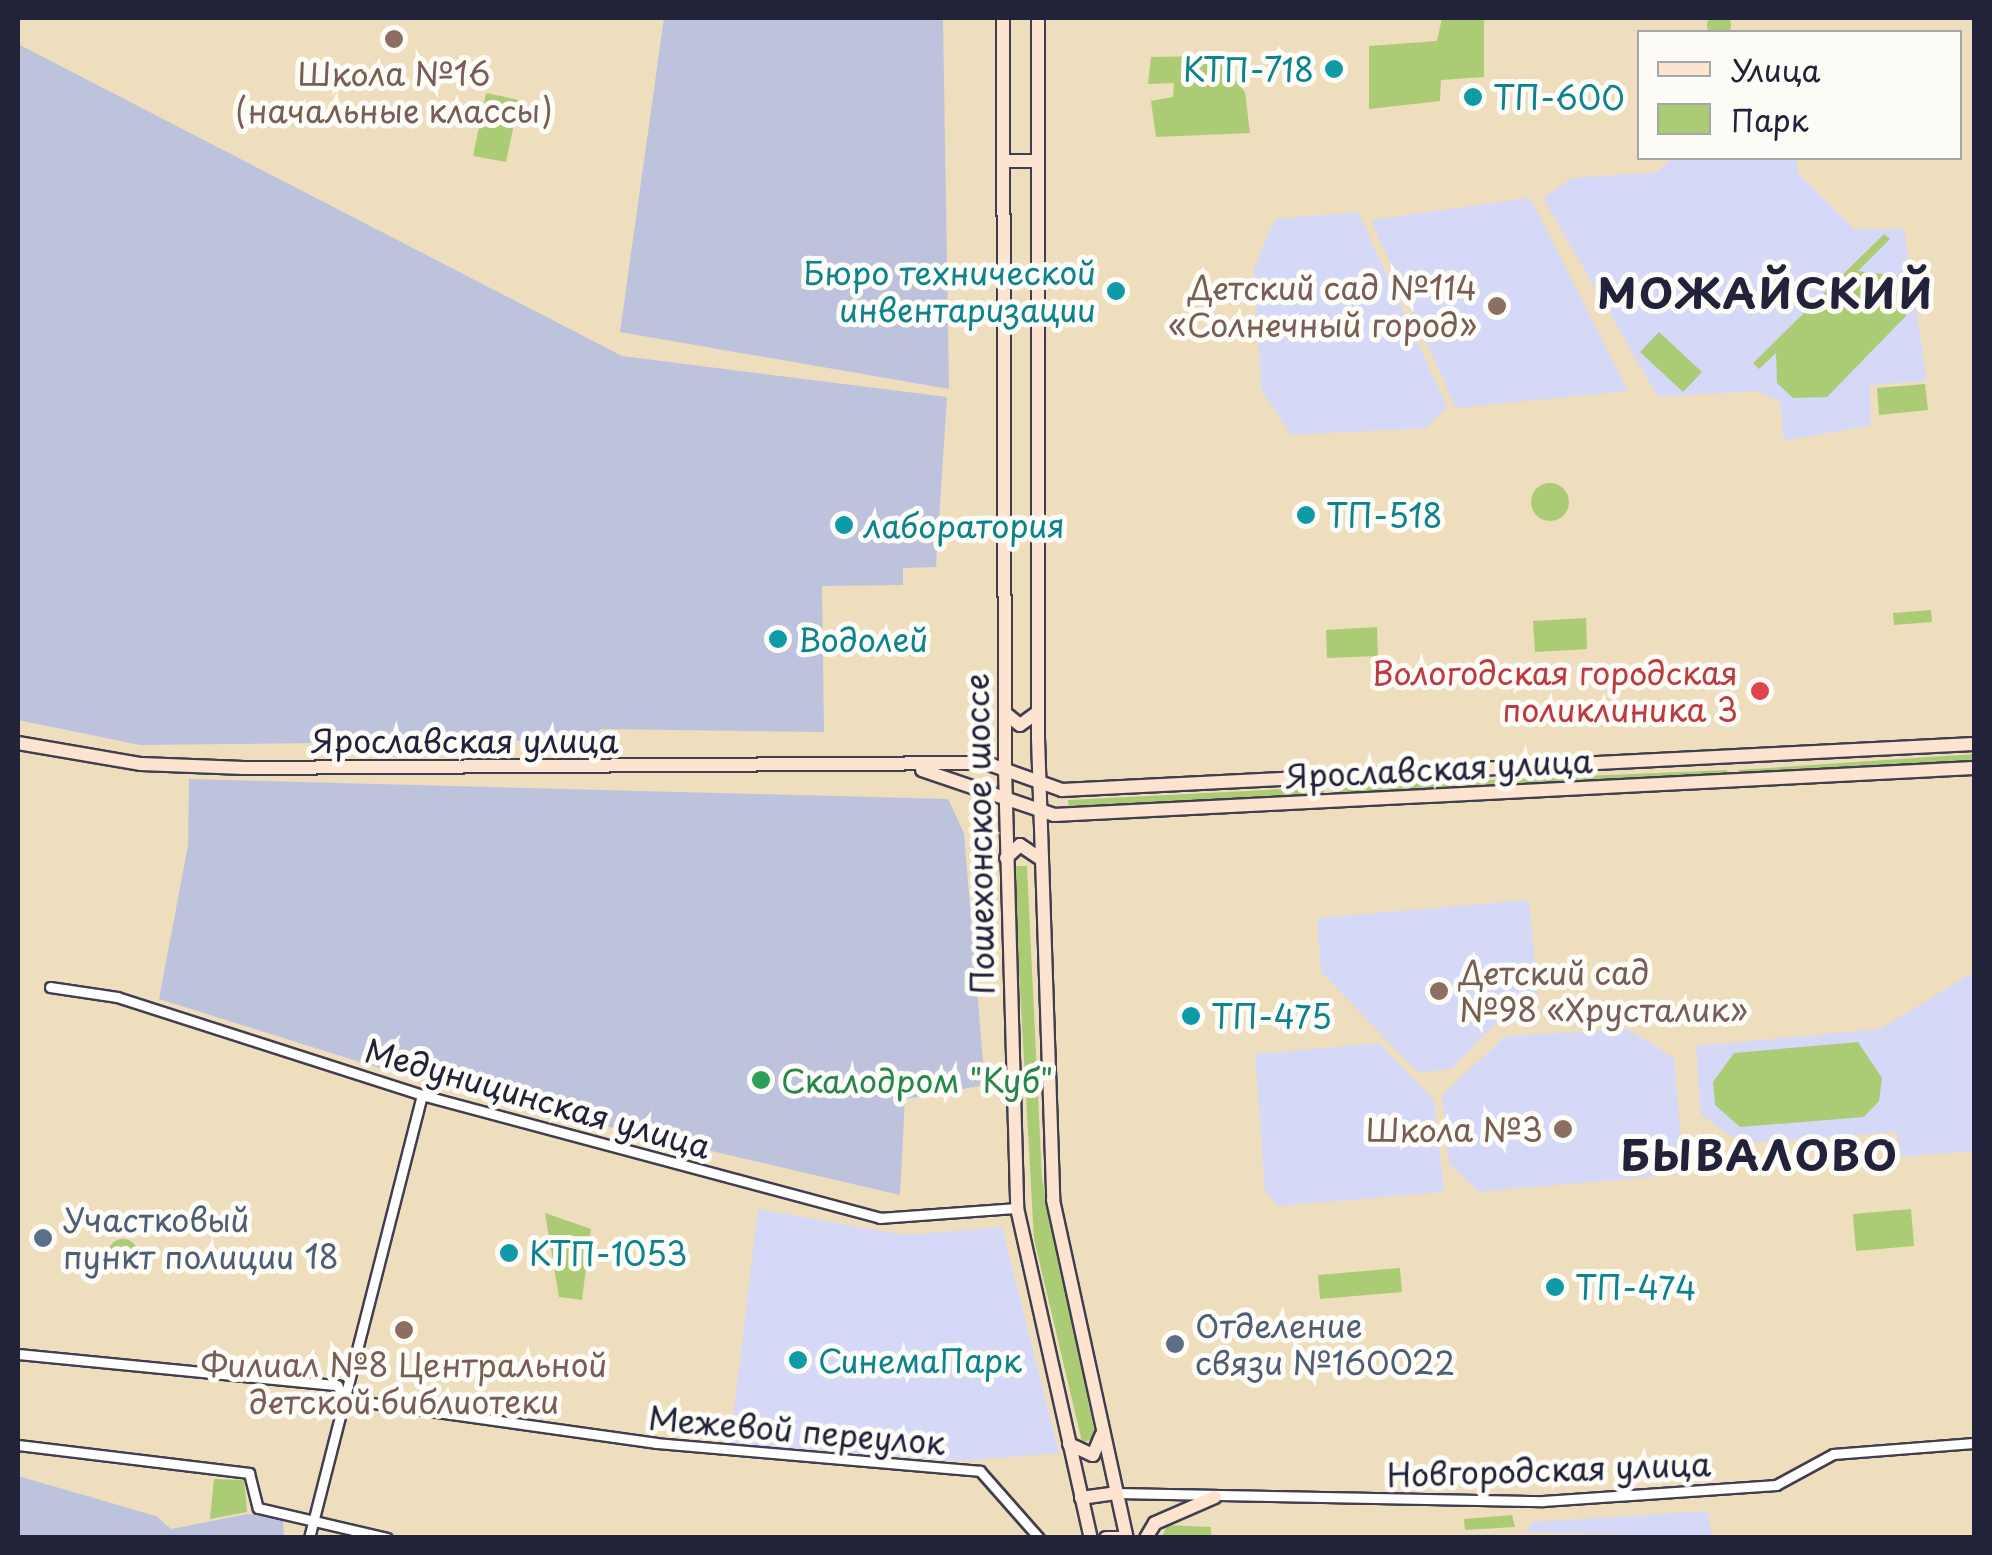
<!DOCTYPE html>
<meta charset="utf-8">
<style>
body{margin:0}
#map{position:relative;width:1992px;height:1555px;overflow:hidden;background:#eedebe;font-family:"Playpen Sans",sans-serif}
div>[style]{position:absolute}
.built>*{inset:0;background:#d6d8f8}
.industrial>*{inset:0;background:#bec3dd}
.green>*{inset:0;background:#abcc74}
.round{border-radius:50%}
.roads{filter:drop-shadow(2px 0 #413e4f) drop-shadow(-2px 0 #413e4f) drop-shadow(0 2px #413e4f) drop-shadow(0 -2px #413e4f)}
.street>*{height:9px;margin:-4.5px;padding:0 4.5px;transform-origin:4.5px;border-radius:4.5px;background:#fff}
.secondary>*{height:12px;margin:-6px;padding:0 6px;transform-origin:6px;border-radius:6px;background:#fde4d0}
.dots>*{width:28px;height:28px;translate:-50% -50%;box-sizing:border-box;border:5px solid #fdfcf7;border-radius:50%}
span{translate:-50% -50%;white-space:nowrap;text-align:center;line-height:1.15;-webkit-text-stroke:10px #fdfcf7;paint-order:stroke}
.culture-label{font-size:32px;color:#0d838f}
.right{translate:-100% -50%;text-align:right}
.left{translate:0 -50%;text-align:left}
.education-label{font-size:32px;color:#785e54}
.health-label{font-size:32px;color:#be3a42}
.street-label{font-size:32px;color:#22223b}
.leisure-label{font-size:32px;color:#27864d}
.service-label{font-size:32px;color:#4e5e75}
.district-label{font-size:42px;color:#22223b;font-weight:700;letter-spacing:2.5px}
.frame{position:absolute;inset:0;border:20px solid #22223b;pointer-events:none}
.legend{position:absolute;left:1637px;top:30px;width:325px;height:130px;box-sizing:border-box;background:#fdfcf7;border:2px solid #a5a5ac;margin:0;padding:12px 18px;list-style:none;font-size:30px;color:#22223b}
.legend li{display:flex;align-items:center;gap:20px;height:50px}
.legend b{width:50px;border:2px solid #a5a5ac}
</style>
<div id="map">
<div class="built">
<i style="clip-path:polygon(1672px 158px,1796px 158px,1799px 174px,1854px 229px,1904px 229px,1927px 381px,1870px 385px,1871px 425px,1784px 441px,1780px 401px,1757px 391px,1658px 397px,1543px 198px,1572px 178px,1657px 172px)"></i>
<i style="clip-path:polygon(1530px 198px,1628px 391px,1456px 408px,1371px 220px)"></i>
<i style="clip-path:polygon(1358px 212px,1447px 407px,1426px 428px,1291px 435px,1261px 389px,1254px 268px,1275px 219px)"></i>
<i style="clip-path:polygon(1529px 900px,1539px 1011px,1504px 1015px,1451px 1069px,1419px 1073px,1321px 972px,1317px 918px)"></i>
<i style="clip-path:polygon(1974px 972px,1974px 1151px,1901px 1157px,1897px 1132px,1742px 1143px,1701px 1115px,1696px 1046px,1880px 1029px)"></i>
<i style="clip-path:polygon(1628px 1029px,1674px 1058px,1684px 1174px,1479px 1192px,1449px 1163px,1442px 1095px,1506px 1036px)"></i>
<i style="clip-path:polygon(1379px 1043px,1434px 1100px,1444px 1192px,1278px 1206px,1265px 1191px,1255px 1054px)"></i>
<i style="clip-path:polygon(758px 1209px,904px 1235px,1002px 1227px,1059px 1453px,958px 1461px,730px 1444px)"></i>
<i style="clip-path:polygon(1708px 1511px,1712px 1537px,1527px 1532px,1531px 1522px)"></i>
</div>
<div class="industrial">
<i style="clip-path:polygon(664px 18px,943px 18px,949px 389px,620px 332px)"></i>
<i style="clip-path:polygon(18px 44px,622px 356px,947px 397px,936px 567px,903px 568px,903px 585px,822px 586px,824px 732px,601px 729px,585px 740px,140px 745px,18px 720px)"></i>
<i style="clip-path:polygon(189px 779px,948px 799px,964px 833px,985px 1085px,905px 1099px,900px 1195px,443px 1088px,159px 999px,188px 845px)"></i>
<i style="clip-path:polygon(18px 1476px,156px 1516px,171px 1529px,247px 1514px,283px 1519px,284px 1537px,18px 1537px)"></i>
</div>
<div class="green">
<i class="round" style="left:1707px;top:13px;width:24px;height:24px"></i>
<i style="clip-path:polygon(1442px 18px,1484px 18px,1484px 77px,1441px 80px,1440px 101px,1369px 109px,1369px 46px,1437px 41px)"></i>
<i style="clip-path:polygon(1214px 56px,1245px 92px,1250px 133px,1156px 137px,1151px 101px,1173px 97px,1174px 83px,1148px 84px,1151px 57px)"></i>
<i style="clip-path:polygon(486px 93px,519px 100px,506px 162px,473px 156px)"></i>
<i style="clip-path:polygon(1884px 234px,1890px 239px,1858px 271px,1899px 276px,1906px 316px,1827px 397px,1793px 398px,1777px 383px,1776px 353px,1759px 369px,1753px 363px)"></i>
<i style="clip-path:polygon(1659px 332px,1702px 372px,1683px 392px,1640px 352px)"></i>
<i style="clip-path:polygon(1925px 384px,1928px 410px,1879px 415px,1877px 388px)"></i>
<i class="round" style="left:1531px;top:483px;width:38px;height:38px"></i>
<i style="clip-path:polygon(1931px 610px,1932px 622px,1894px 625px,1893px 613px)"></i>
<i style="clip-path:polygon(1586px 618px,1587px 649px,1535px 652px,1533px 621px)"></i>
<i style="clip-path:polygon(1377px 627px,1378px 656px,1327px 658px,1326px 630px)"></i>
<i style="clip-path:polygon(1974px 754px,1974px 763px,1738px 780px,1738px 770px)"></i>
<i style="clip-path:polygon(1727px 770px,1727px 779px,1466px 790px,1466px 781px)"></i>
<i style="clip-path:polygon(1449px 782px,1449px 792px,1338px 792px,1342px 786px)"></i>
<i style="clip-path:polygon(1324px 787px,1324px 797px,1069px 811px,1068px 800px)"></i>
<i style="clip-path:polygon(1013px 866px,1027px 866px,1042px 1178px,1096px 1439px,1082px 1442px,1034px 1239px)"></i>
<i style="clip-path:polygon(1858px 1042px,1882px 1078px,1879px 1101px,1864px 1117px,1740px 1127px,1715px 1105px,1713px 1082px,1734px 1053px)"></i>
<i style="clip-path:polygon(1911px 1209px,1914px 1246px,1856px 1251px,1853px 1214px)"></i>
<i style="clip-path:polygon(545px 1213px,591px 1229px,582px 1300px,559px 1297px)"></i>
<i class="round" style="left:108px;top:1239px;width:30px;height:30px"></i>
<i style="clip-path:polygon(1400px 1268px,1402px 1292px,1320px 1299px,1318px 1275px)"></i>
<i style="clip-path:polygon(214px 1479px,244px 1480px,247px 1512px,210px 1519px)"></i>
<i style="clip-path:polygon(1512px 1515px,1515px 1527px,1465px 1530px,1464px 1519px)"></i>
<i style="clip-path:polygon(1167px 1525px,1211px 1527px,1211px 1537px,1162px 1537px)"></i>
</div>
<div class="roads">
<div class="street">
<i style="left:50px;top:987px;width:68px;rotate:8.5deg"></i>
<i style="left:117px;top:997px;width:320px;rotate:17.8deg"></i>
<i style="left:422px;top:1095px;width:474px;rotate:15deg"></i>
<i style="left:880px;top:1218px;width:137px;rotate:-4.2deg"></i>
<i style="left:18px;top:1354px;width:321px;rotate:5.6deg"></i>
<i style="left:337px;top:1385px;width:16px;rotate:63deg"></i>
<i style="left:344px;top:1399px;width:315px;rotate:8deg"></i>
<i style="left:656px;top:1443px;width:325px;rotate:4.9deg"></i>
<i style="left:980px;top:1471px;width:89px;rotate:48.6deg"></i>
<i style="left:18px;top:1445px;width:233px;rotate:6.9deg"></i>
<i style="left:249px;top:1473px;width:36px;rotate:76deg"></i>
<i style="left:258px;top:1508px;width:132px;rotate:13.1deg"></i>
<i style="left:1116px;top:1493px;width:427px;rotate:1.1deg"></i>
<i style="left:1543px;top:1501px;width:234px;rotate:-3.9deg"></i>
<i style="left:1776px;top:1485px;width:65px;rotate:-28.5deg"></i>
<i style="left:1833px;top:1454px;width:141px;rotate:-4.5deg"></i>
<i style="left:309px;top:1538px;width:457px;rotate:-75.7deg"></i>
</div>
<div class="secondary">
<i style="left:1003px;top:18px;width:751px;rotate:89.85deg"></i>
<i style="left:1005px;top:769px;width:439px;rotate:88.4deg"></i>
<i style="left:1017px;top:1208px;width:338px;rotate:77.4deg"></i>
<i style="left:1038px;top:18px;width:720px;rotate:90deg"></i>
<i style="left:1038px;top:738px;width:462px;rotate:88.1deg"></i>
<i style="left:1053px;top:1200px;width:346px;rotate:77.7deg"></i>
<i style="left:1004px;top:161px;width:31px"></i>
<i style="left:1005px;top:713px;width:19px;rotate:39deg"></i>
<i style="left:1020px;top:725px;width:22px;rotate:-36deg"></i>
<i style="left:18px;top:743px;width:125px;rotate:9.7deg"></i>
<i style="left:141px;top:764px;width:103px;rotate:2.2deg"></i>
<i style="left:244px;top:768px;width:742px;rotate:-0.39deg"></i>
<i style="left:986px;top:763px;width:81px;rotate:19.6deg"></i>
<i style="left:1062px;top:790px;width:913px;rotate:-2.89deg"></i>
<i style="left:922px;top:770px;width:139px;rotate:18.8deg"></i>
<i style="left:1054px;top:815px;width:921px;rotate:-2.92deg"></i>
<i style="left:1006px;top:858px;width:19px;rotate:-43deg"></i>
<i style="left:1020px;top:845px;width:25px;rotate:34deg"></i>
<i style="left:1069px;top:1444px;width:26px;rotate:25deg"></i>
<i style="left:1093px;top:1455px;width:21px;rotate:-67deg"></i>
<i style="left:1081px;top:1498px;width:35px;rotate:-8deg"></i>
<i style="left:1106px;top:1538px;width:15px"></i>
<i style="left:1146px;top:1538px;width:17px;rotate:-59deg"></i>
<i style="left:1155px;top:1523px;width:65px;rotate:-23.4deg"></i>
</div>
</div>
<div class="dots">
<i style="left:394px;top:39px;background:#8d6e63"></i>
<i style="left:1334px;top:69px;background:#0f9aa8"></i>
<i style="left:1473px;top:97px;background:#0f9aa8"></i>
<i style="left:1116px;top:291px;background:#0f9aa8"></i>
<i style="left:1497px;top:306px;background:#8d6e63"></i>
<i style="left:1306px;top:515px;background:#0f9aa8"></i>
<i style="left:844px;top:525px;background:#0f9aa8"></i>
<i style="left:778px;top:639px;background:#0f9aa8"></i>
<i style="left:1760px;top:691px;background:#e0444e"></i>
<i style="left:1439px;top:991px;background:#8d6e63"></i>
<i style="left:1191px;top:1016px;background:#0f9aa8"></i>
<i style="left:761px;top:1080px;background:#2e9e5b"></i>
<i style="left:1563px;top:1129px;background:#8d6e63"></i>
<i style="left:43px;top:1238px;background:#5c6f8a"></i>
<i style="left:509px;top:1253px;background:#0f9aa8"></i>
<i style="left:1555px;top:1287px;background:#0f9aa8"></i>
<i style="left:404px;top:1330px;background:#8d6e63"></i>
<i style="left:1175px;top:1344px;background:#5c6f8a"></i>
<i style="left:798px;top:1360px;background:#0f9aa8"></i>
</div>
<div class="culture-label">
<span class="right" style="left:1314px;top:69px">КТП-718</span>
<span class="left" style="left:1493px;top:97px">ТП-600</span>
<span class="right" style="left:1096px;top:291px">Бюро технической<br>инвентаризации</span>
<span class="left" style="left:1326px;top:515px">ТП-518</span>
<span class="left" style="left:864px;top:525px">лаборатория</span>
<span class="left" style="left:798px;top:639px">Водолей</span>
<span class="left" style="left:1211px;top:1016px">ТП-475</span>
<span class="left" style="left:529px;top:1253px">КТП-1053</span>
<span class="left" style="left:1575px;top:1287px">ТП-474</span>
<span class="left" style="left:818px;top:1360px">СинемаПарк</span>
</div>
<div class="education-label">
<span style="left:394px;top:92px">Школа №16<br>(начальные классы)</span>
<span class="right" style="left:1477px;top:306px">Детский сад №114<br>«Солнечный город»</span>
<span class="left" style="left:1459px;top:991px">Детский сад<br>№98 «Хрусталик»</span>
<span class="right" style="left:1543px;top:1129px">Школа №3</span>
<span style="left:404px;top:1383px">Филиал №8 Центральной<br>детской библиотеки</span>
</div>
<div class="health-label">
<span class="right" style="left:1738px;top:691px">Вологодская городская<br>поликлиника 3</span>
</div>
<div class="street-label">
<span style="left:465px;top:740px">Ярославская улица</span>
<span style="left:1439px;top:768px;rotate:-3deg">Ярославская улица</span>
<span style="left:979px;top:834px;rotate:-91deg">Пошехонское шоссе</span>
<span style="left:538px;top:1098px;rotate:16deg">Медуницинская улица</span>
<span style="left:797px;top:1430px;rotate:5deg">Межевой переулок</span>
<span style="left:1549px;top:1469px;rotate:-2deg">Новгородская улица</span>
</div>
<div class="leisure-label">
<span class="left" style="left:781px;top:1080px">Скалодром "Куб"</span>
</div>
<div class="service-label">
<span class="left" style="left:63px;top:1238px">Участковый<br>пункт полиции 18</span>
<span class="left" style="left:1195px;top:1344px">Отделение<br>связи №160022</span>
</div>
<div class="district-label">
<span style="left:1766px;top:292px">МОЖАЙСКИЙ</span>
<span style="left:1760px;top:1154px">БЫВАЛОВО</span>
</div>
<div class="frame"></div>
<ul class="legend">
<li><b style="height:12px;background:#fde4d0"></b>Улица</li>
<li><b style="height:28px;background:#abcc74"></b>Парк</li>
</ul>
</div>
